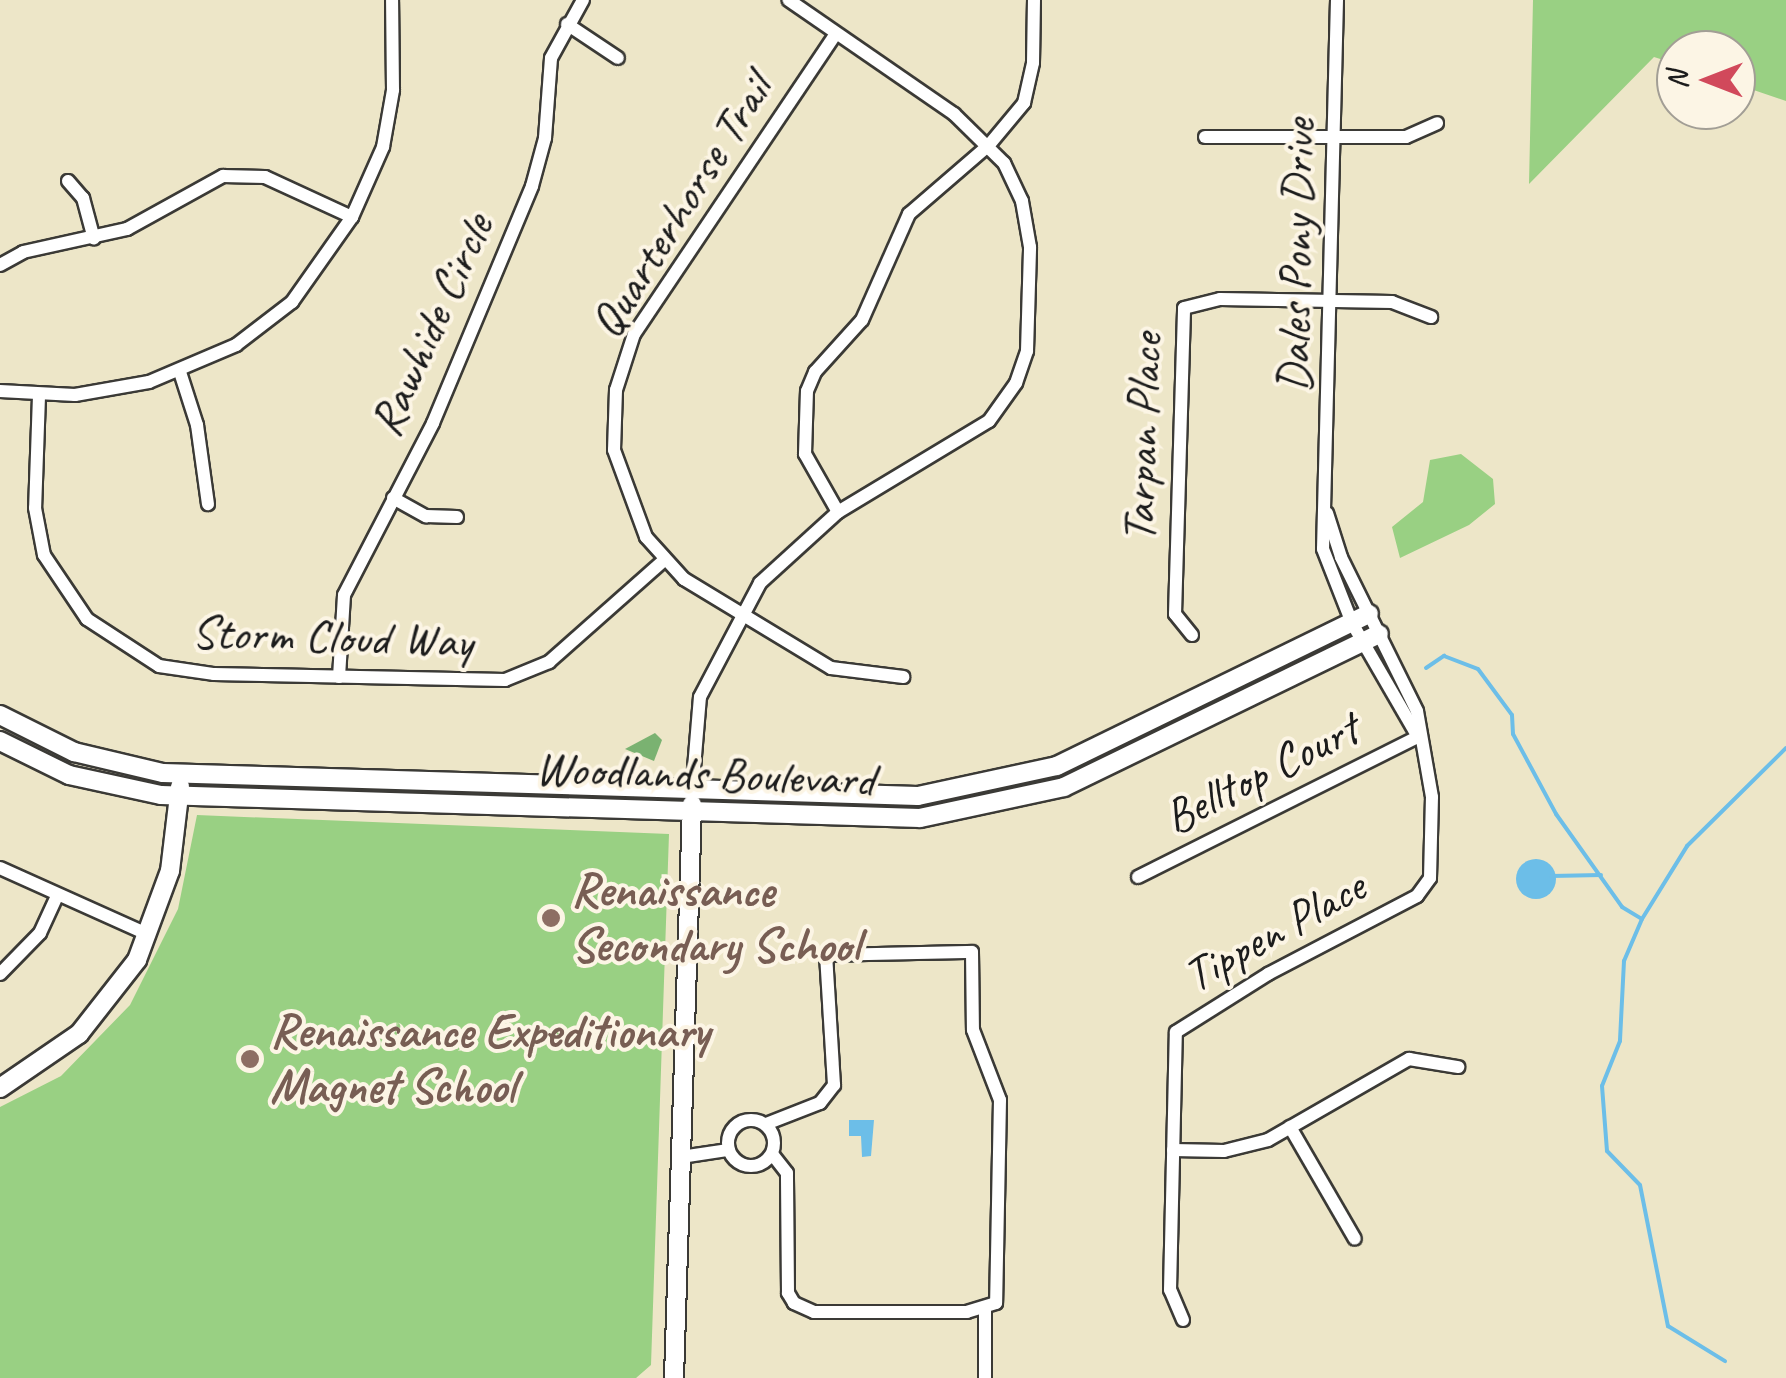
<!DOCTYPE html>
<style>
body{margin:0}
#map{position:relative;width:1786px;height:1378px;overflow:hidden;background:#ede6c8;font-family:Caveat,sans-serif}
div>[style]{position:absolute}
.green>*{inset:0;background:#99d083}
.forest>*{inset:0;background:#7ab271}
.water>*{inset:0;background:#6cbee8}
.round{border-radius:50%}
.stream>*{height:4px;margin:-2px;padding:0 2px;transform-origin:2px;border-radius:2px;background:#6cbee8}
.roads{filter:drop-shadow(2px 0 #3b3a36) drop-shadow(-2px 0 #3b3a36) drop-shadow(0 2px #3b3a36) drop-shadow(0 -2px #3b3a36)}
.street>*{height:12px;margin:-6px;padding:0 6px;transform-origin:6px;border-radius:6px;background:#fff}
.street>.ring{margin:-6px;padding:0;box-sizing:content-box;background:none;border:12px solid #fff;border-radius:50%}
.secondary>*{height:18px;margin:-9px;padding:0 9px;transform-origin:9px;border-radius:9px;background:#fff}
.dots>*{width:28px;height:28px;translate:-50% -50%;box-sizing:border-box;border:5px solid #fcf5e5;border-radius:50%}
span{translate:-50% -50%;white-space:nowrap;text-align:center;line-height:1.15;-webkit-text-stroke:8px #fcf5e5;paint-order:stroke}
.street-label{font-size:48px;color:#1c1c1c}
.education-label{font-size:48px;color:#785e54;font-weight:700}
.left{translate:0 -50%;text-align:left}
.north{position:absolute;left:1656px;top:30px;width:100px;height:100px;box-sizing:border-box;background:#fcf5e5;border:2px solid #a29e95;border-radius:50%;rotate:270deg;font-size:28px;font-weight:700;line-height:40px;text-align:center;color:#1c1c1c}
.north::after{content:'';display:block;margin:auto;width:35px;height:45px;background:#d1495b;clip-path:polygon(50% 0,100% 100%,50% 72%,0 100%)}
</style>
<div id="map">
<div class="green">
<i style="clip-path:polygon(1533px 0,1786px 0,1786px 101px,1736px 84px,1736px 50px,1676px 50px,1676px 64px,1654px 57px,1529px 184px)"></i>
<i style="clip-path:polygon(1461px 454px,1493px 479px,1495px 504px,1469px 525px,1400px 558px,1392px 527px,1423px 502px,1430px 460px)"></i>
<i style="clip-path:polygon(197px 815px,669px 834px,651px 1365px,636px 1378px,0 1378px,0 1107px,61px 1076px,130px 1005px,178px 909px)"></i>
</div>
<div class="forest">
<i style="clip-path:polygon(655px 733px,662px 740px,654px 761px,625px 749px)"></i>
</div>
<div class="water">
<i class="round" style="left:1516px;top:859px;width:40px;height:40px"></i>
<i style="clip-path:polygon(849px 1120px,874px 1120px,871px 1156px,862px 1157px,861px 1136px,849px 1136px)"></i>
</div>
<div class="stream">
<i style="left:1426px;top:668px;width:22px;rotate:-34deg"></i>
<i style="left:1444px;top:656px;width:36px;rotate:21deg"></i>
<i style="left:1478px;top:669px;width:57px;rotate:53.5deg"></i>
<i style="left:1512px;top:715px;width:19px;rotate:87deg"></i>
<i style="left:1513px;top:734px;width:91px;rotate:61.7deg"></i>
<i style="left:1556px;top:814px;width:114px;rotate:54.6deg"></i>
<i style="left:1622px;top:907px;width:23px;rotate:31deg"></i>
<i style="left:1642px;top:919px;width:46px;rotate:113.2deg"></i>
<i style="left:1624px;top:961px;width:80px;rotate:92.9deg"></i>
<i style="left:1620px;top:1041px;width:48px;rotate:111.8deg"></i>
<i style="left:1602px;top:1086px;width:65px;rotate:85.6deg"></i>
<i style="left:1607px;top:1151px;width:47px;rotate:45.9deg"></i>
<i style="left:1640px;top:1185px;width:144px;rotate:78.8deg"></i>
<i style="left:1668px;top:1326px;width:67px;rotate:31.6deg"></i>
<i style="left:1551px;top:876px;width:50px;rotate:-1.1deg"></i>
<i style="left:1642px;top:919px;width:86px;rotate:-58.3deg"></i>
<i style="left:1687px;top:846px;width:139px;rotate:-44.7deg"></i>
</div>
<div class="roads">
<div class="street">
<i style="left:1337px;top:0;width:549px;rotate:91.46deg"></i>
<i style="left:1323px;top:549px;width:79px;rotate:68.6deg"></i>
<i style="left:1352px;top:623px;width:132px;rotate:59.9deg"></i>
<i style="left:567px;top:24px;width:61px;rotate:33.7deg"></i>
<i style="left:835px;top:35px;width:360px;rotate:123.9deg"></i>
<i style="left:634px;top:334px;width:59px;rotate:107.8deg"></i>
<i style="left:616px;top:390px;width:60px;rotate:91.9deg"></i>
<i style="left:614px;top:450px;width:93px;rotate:69.8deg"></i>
<i style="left:646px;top:537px;width:57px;rotate:47.9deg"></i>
<i style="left:684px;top:579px;width:172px;rotate:31.2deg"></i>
<i style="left:831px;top:668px;width:73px;rotate:7.1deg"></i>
<i style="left:1205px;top:137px;width:201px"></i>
<i style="left:1406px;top:137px;width:34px;rotate:-24deg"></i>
<i style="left:68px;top:181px;width:23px;rotate:49deg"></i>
<i style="left:83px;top:198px;width:42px;rotate:75deg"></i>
<i style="left:0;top:265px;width:26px;rotate:-29deg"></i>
<i style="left:23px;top:252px;width:107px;rotate:-12.5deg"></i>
<i style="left:127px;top:229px;width:110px;rotate:-28.9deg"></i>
<i style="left:223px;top:176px;width:42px;rotate:1.4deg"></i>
<i style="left:265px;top:177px;width:96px;rotate:24.7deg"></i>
<i style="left:180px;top:372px;width:56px;rotate:72.2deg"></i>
<i style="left:197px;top:425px;width:80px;rotate:82.1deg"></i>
<i style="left:0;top:391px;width:75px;rotate:3.1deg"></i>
<i style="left:75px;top:395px;width:75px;rotate:-10deg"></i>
<i style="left:149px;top:382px;width:95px;rotate:-23deg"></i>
<i style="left:236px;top:345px;width:71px;rotate:-37.5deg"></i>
<i style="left:292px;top:302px;width:104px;rotate:-54.8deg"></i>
<i style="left:352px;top:217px;width:77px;rotate:-66.1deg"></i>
<i style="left:383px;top:147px;width:58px;rotate:-80deg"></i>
<i style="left:393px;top:90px;width:90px;rotate:-90.6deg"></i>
<i style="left:39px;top:396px;width:112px;rotate:92deg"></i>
<i style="left:35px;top:508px;width:48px;rotate:79.2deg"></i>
<i style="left:44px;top:555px;width:77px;rotate:56.1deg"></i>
<i style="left:87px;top:619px;width:86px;rotate:33.1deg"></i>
<i style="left:159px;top:666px;width:56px;rotate:8.3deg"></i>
<i style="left:214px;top:674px;width:291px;rotate:1.2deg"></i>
<i style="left:505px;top:680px;width:48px;rotate:-22.2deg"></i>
<i style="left:549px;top:662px;width:152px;rotate:-41.5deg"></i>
<i style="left:393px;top:498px;width:38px;rotate:29deg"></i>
<i style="left:426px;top:516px;width:31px;rotate:2deg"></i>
<i style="left:838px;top:512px;width:67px;rotate:-119.6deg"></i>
<i style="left:805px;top:454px;width:63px;rotate:-88.2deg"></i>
<i style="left:807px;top:391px;width:21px;rotate:-67deg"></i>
<i style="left:815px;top:372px;width:70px;rotate:-47.9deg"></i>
<i style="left:862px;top:320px;width:116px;rotate:-66.1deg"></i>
<i style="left:909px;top:214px;width:106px;rotate:-40.8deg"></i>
<i style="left:989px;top:145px;width:55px;rotate:-50.2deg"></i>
<i style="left:1024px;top:103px;width:41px;rotate:-77.3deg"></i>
<i style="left:1033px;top:63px;width:63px;rotate:-89.1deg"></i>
<i style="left:1192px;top:635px;width:27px;rotate:-129deg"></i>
<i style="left:1175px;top:614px;width:306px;rotate:-88.3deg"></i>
<i style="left:1184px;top:308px;width:37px;rotate:-14deg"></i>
<i style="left:1220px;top:299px;width:172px;rotate:1deg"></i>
<i style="left:1392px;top:302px;width:42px;rotate:21deg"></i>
<i style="left:339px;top:677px;width:82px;rotate:-86.5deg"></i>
<i style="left:344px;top:595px;width:194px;rotate:-62.6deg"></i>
<i style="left:433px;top:423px;width:257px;rotate:-67.3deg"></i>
<i style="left:532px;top:186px;width:50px;rotate:-74.8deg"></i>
<i style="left:545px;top:138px;width:80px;rotate:-85.7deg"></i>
<i style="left:551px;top:58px;width:66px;rotate:-61.1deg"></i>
<i style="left:692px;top:792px;width:95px;rotate:-85.2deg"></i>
<i style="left:700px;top:697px;width:129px;rotate:-62.2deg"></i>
<i style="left:760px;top:583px;width:105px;rotate:-42.3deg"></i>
<i style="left:838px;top:512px;width:176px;rotate:-31.1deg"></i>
<i style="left:989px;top:421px;width:47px;rotate:-54.6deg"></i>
<i style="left:1016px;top:383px;width:34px;rotate:-71deg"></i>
<i style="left:1027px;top:351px;width:104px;rotate:-88.3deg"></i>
<i style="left:1030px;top:247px;width:47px;rotate:-99.9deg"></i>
<i style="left:1022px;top:201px;width:42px;rotate:-115.3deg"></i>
<i style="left:1004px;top:163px;width:70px;rotate:-135.6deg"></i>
<i style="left:954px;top:114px;width:201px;rotate:-145.4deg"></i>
<i style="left:0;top:868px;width:163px;rotate:24.2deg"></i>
<i style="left:1138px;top:877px;width:313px;rotate:-26.6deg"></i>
<i style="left:0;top:974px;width:57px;rotate:-45.7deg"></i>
<i style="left:40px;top:933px;width:41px;rotate:-65.3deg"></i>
<i class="ring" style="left:728px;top:1120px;width:34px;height:34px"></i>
<i style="left:766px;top:1124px;width:58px;rotate:-21.3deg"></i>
<i style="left:820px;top:1103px;width:23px;rotate:-52deg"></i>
<i style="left:834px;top:1085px;width:130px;rotate:-93.5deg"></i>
<i style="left:826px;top:955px;width:146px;rotate:-1.2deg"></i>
<i style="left:972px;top:952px;width:78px;rotate:89.3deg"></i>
<i style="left:973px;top:1030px;width:75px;rotate:68.9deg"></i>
<i style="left:1000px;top:1100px;width:203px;rotate:91.1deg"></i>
<i style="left:996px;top:1303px;width:30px;rotate:163deg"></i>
<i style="left:967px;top:1312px;width:153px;rotate:180deg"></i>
<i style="left:814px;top:1312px;width:22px;rotate:-156deg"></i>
<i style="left:794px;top:1303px;width:12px;rotate:-121deg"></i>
<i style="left:788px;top:1293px;width:120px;rotate:-90.5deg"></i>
<i style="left:787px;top:1173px;width:24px;rotate:-128deg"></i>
<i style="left:1290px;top:1127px;width:129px;rotate:59.9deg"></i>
<i style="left:1173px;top:1150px;width:51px;rotate:1.1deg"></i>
<i style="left:1224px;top:1151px;width:45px;rotate:-14deg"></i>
<i style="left:1268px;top:1140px;width:163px;rotate:-29.9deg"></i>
<i style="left:1409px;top:1059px;width:50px;rotate:9.3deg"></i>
<i style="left:681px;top:1157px;width:48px;rotate:-8.5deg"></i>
<i style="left:985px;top:1311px;width:67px;rotate:90deg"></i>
<i style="left:1183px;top:1320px;width:33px;rotate:-113deg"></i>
<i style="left:1170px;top:1290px;width:258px;rotate:-88.7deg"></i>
<i style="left:1176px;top:1032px;width:109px;rotate:-32.2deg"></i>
<i style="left:1268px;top:974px;width:168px;rotate:-27.6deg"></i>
<i style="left:1417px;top:896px;width:22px;rotate:-54deg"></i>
<i style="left:1430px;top:878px;width:81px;rotate:-88.6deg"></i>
<i style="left:1432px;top:797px;width:87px;rotate:-99.9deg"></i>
<i style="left:1417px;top:711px;width:172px;rotate:-116.3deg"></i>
<i style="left:1341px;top:557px;width:46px;rotate:-107.7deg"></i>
</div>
<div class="secondary">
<i style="left:0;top:715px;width:83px;rotate:26.6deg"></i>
<i style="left:74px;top:752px;width:91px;rotate:13.3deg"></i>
<i style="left:163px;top:773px;width:755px;rotate:1.74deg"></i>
<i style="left:918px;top:796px;width:142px;rotate:-12.2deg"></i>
<i style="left:1057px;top:766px;width:347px;rotate:-26deg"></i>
<i style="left:0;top:741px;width:77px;rotate:26.2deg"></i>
<i style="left:69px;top:775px;width:94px;rotate:12.3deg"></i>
<i style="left:161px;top:795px;width:759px;rotate:1.74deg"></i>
<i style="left:920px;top:818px;width:147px;rotate:-12.1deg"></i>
<i style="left:1064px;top:787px;width:350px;rotate:-25.9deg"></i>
<i style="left:0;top:1088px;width:96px;rotate:-34.4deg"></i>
<i style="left:79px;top:1034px;width:94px;rotate:-51.9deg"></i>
<i style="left:137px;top:960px;width:95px;rotate:-69.7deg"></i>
<i style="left:170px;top:871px;width:85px;rotate:-83.2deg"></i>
<i style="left:674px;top:1378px;width:574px;rotate:-88.2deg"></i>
</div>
</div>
<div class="dots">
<i style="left:551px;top:918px;background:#8d6e63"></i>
<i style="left:250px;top:1059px;background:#8d6e63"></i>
</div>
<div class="street-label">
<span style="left:681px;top:206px;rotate:-58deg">Quarterhorse Trail</span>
<span style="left:1296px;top:256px;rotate:-89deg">Dales Pony Drive</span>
<span style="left:431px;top:325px;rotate:-66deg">Rawhide Circle</span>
<span style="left:1142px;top:438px;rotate:-88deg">Tarpan Place</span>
<span style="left:332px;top:637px;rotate:2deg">Storm Cloud Way</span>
<span style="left:1261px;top:773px;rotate:-27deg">Belltop Court</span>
<span style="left:705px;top:774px;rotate:2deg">Woodlands Boulevard</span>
<span style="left:1274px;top:931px;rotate:-29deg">Tippen Place</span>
</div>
<div class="education-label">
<span class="left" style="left:571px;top:918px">Renaissance<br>Secondary School</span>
<span class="left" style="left:270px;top:1059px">Renaissance Expeditionary<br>Magnet School</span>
</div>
<div class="north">N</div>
</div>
